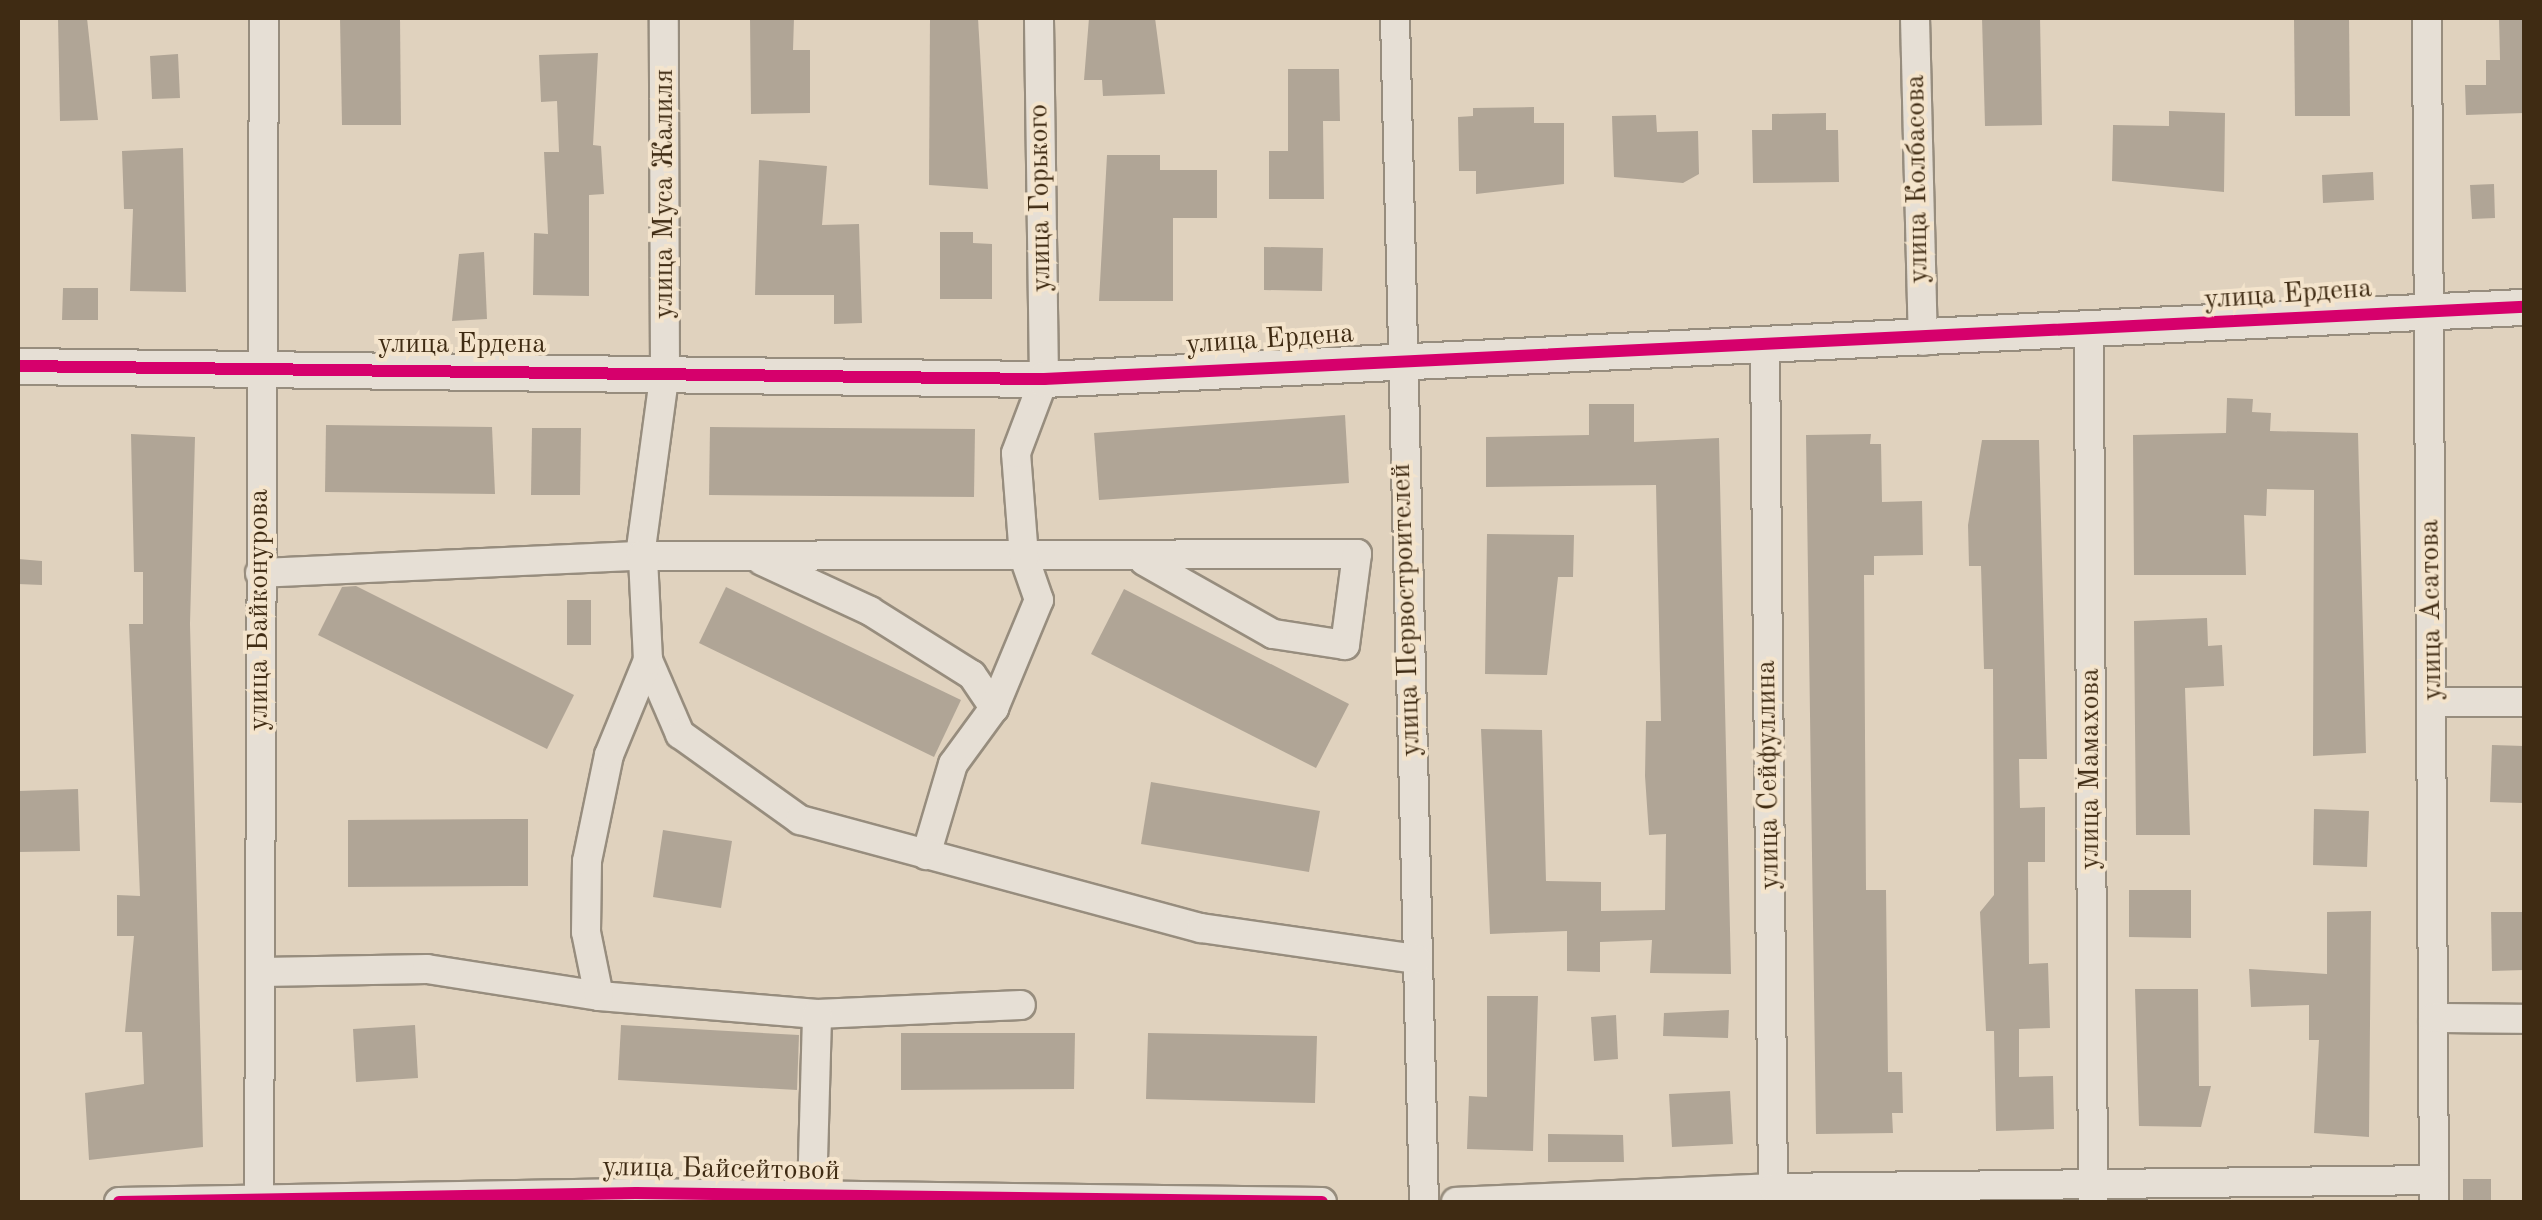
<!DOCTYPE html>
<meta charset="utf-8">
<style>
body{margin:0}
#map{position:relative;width:2542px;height:1220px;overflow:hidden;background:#e0d2be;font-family:"Old Standard TT",serif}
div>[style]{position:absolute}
.building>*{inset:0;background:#b0a596}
.roads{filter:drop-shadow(2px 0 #978d7e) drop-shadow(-2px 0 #978d7e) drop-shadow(0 2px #978d7e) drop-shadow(0 -2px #978d7e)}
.minor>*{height:28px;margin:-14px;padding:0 14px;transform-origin:14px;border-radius:14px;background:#e6dfd5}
.tertiary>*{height:35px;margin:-17.5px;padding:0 17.5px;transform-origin:17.5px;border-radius:17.5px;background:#e6dfd5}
.cycleway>*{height:12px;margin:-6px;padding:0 6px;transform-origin:6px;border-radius:6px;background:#d6006c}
span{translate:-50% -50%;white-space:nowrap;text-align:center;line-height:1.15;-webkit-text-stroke:8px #f4e4cc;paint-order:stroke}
.street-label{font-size:28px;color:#3f2b13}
.frame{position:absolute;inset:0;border:20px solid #3f2b13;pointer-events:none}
</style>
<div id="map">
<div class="building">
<i style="clip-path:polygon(58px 18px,87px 18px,98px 120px,60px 121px)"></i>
<i style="clip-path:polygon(340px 18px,400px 18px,401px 125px,342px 125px)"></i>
<i style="clip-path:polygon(750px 18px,794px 18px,793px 50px,810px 50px,810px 113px,751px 114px)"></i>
<i style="clip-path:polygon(930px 18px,978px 18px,988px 189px,929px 185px)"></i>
<i style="clip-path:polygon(1089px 18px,1155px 18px,1165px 94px,1103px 96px,1102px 80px,1084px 80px)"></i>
<i style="clip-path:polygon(1982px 18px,2040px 18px,2042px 125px,1985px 126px)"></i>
<i style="clip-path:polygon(2294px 18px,2349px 18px,2350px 116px,2295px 116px)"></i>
<i style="clip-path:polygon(2499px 18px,2524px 18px,2524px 113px,2466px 115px,2465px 85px,2486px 85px,2486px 60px,2500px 60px)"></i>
<i style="clip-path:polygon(598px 53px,593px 145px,601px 146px,604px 194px,589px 195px,589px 296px,533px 295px,534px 233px,548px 234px,544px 152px,559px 152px,557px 101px,541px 102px,539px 55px)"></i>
<i style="clip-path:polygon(178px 54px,180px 98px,152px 99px,150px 56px)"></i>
<i style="clip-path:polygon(1288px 69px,1339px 69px,1340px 121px,1323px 121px,1324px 199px,1269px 199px,1269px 151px,1288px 151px)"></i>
<i style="clip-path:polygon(1534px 107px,1534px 123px,1564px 123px,1564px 184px,1476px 194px,1476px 171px,1459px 171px,1458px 117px,1473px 116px,1473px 108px)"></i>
<i style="clip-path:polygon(2169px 111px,2225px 113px,2224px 192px,2112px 181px,2113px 125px,2169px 126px)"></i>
<i style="clip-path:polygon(1826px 113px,1826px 130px,1838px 130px,1839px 182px,1753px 183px,1752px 130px,1772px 130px,1772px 114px)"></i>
<i style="clip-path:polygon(1656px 115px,1657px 132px,1698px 131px,1699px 174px,1683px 183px,1614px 177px,1612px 116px)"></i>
<i style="clip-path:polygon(183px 148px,186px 292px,130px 291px,133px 209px,124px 209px,122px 151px)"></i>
<i style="clip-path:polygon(1107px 155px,1160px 155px,1160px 170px,1217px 170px,1217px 218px,1173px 218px,1173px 301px,1099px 301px)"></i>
<i style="clip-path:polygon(759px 160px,827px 166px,822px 225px,859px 224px,862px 323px,834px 324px,834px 295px,755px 295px)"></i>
<i style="clip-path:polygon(2373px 172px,2374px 200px,2323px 203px,2322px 175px)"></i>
<i style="clip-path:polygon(2494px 184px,2495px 218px,2472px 219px,2470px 185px)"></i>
<i style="clip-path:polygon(940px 232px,973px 232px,973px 243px,992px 244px,992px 299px,940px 299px)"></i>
<i style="clip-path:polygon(1264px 247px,1323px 248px,1322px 291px,1264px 290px)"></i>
<i style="clip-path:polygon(484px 252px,487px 319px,452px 321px,459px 254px)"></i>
<i style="clip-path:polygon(63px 288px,98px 288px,98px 320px,62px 320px)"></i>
<i style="clip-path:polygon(2227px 398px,2253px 399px,2252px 412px,2271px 413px,2270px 431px,2358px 433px,2366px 753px,2313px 756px,2314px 490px,2267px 489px,2266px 516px,2244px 515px,2246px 575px,2134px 575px,2133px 435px,2226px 433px)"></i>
<i style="clip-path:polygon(1589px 404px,1634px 404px,1634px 442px,1719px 438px,1731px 974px,1650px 973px,1652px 940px,1600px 942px,1600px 972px,1567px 971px,1567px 931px,1490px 934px,1481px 729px,1542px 730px,1546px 881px,1601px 882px,1601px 911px,1665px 910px,1666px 834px,1649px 835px,1645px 776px,1646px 721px,1661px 721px,1656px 485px,1486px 487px,1486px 437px,1589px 435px)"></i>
<i style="clip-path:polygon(1345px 415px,1349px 483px,1099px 500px,1094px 433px)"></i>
<i style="clip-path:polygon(326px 425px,492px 427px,495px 494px,325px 492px)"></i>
<i style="clip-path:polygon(710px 427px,975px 429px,974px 497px,709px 495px)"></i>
<i style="clip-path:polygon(532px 428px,581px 428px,580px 495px,531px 495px)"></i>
<i style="clip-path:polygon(131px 434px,195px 437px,190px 624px,203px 1147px,89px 1160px,85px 1093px,144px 1084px,142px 1032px,125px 1032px,134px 936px,117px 936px,117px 895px,140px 896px,129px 624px,143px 624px,143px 572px,134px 572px)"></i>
<i style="clip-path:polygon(1871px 434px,1870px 444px,1881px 444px,1882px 502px,1922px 501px,1923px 555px,1874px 556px,1874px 575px,1864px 575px,1866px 890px,1886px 890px,1888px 1072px,1902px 1072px,1903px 1113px,1892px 1113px,1893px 1133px,1816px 1134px,1806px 435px)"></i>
<i style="clip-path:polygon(1982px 440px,2039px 440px,2047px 759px,2019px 759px,2020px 808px,2045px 807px,2045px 862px,2028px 862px,2029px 964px,2048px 963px,2050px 1028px,2019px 1029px,2019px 1077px,2053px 1076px,2054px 1129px,1996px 1131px,1994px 1031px,1986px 1031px,1980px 912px,1994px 895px,1993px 669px,1984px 669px,1981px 566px,1969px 566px,1968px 525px)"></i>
<i style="clip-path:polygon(1487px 534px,1574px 535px,1573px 577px,1558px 577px,1547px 675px,1485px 674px)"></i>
<i style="clip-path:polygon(18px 559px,42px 561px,42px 585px,18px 584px)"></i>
<i style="clip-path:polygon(356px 586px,574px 695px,547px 749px,318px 635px,342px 587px)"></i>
<i style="clip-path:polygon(726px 587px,961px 700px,934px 757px,699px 643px)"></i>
<i style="clip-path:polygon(1124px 589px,1349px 704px,1316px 768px,1091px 654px)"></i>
<i style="clip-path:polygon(567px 600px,591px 600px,591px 645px,567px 645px)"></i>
<i style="clip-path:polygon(2207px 618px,2208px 646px,2222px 645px,2224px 686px,2185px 688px,2190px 835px,2136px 835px,2134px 621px)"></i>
<i style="clip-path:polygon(2492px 745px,2524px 746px,2524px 803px,2490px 802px)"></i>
<i style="clip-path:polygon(1151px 782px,1320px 811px,1309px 872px,1141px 844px)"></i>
<i style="clip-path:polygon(78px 789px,80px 851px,18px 852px,18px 791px)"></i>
<i style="clip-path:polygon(2314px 809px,2369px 811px,2367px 867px,2313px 865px)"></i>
<i style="clip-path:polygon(528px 819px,528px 886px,348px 887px,348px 820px)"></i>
<i style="clip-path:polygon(663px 830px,732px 841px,721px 908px,653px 897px)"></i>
<i style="clip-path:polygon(2129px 890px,2191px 890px,2191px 938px,2129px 937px)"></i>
<i style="clip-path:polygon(2371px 911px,2369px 1137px,2314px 1133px,2319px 1040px,2309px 1040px,2309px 1005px,2251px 1007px,2249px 969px,2327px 974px,2327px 912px)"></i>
<i style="clip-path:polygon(2491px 912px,2524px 912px,2524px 970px,2492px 971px)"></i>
<i style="clip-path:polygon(2135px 989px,2198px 989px,2199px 1086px,2211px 1086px,2201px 1127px,2139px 1126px)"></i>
<i style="clip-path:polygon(1487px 996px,1538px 996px,1533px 1151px,1467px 1149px,1469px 1096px,1487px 1097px)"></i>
<i style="clip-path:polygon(1729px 1010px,1728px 1038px,1663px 1036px,1664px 1013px)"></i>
<i style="clip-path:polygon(1616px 1015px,1618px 1059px,1594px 1061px,1591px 1017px)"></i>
<i style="clip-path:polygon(415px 1025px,418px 1078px,356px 1082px,353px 1029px)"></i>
<i style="clip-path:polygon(621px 1025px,799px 1035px,797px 1090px,618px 1080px)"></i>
<i style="clip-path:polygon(901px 1033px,1075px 1033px,1074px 1089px,901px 1090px)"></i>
<i style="clip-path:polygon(1148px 1033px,1317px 1036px,1315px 1103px,1146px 1099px)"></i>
<i style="clip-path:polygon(1730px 1091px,1733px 1144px,1672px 1147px,1669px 1094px)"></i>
<i style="clip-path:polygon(1548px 1134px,1623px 1135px,1624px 1162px,1548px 1162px)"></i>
<i style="clip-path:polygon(2463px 1179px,2491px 1179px,2491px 1202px,2463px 1202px)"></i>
</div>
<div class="roads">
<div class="minor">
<i style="left:1395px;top:18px;width:1184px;rotate:88.6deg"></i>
<i style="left:1915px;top:18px;width:323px;rotate:88.6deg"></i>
<i style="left:2427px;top:18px;width:1184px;rotate:89.66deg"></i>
<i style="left:2089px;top:335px;width:867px;rotate:89.74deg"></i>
<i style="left:1765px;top:347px;width:855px;rotate:89.46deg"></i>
<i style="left:640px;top:556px;width:187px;rotate:-82.3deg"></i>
<i style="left:665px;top:371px;width:353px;rotate:-90.2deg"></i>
<i style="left:762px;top:561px;width:119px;rotate:24.8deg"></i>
<i style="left:870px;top:611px;width:120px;rotate:32.1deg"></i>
<i style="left:972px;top:675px;width:40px;rotate:56deg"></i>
<i style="left:994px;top:708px;width:69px;rotate:126.2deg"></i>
<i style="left:953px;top:764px;width:95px;rotate:106.5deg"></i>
<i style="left:260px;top:573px;width:380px;rotate:-2.6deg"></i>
<i style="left:640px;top:556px;width:717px;rotate:-0.16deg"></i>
<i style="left:1357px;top:554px;width:92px;rotate:97.5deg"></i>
<i style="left:1345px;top:645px;width:73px;rotate:-171.3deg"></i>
<i style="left:1273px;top:634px;width:148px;rotate:-150.5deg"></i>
<i style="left:648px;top:660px;width:81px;rotate:66.6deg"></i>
<i style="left:680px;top:734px;width:148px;rotate:35.6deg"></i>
<i style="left:800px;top:820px;width:415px;rotate:15.1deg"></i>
<i style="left:1201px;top:928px;width:218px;rotate:8.2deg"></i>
<i style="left:2433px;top:702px;width:91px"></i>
<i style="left:994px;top:708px;width:117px;rotate:-67.4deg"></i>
<i style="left:1039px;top:600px;width:46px;rotate:-109.2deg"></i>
<i style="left:1024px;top:557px;width:104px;rotate:-94.4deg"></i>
<i style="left:1016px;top:453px;width:79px;rotate:-69.3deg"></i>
<i style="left:1044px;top:379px;width:361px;rotate:-90.8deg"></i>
<i style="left:262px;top:972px;width:165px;rotate:-1deg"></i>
<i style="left:427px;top:969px;width:174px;rotate:8.9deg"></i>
<i style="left:599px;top:996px;width:219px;rotate:4.7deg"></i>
<i style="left:817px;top:1014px;width:204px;rotate:-2.5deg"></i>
<i style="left:599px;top:996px;width:65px;rotate:-101.5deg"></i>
<i style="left:586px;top:932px;width:71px;rotate:-89.2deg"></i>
<i style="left:587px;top:861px;width:108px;rotate:-78.3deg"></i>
<i style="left:609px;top:755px;width:103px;rotate:-67.7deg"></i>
<i style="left:648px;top:660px;width:104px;rotate:-92.8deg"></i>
<i style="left:2433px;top:1018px;width:91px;rotate:0.6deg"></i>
<i style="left:812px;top:1196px;width:182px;rotate:-88.4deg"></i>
<i style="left:119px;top:1202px;width:517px;rotate:-1deg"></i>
<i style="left:636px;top:1193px;width:686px;rotate:0.75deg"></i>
<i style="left:259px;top:1202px;width:1184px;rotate:-89.76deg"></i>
<i style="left:1456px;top:1202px;width:317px;rotate:-2.5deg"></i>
<i style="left:1773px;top:1188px;width:660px;rotate:-0.69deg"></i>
</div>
<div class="tertiary">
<i style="left:18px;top:366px;width:1026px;rotate:0.73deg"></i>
<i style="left:1044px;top:379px;width:1482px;rotate:-2.79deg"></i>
</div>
</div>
<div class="cycleway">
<i style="left:18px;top:366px;width:1026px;rotate:0.73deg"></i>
<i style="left:1044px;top:379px;width:1482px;rotate:-2.79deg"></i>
<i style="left:119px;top:1202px;width:517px;rotate:-1deg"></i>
<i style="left:636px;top:1193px;width:686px;rotate:0.75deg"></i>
</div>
<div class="street-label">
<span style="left:1918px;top:179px;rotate:-91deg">улица Колбасова</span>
<span style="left:665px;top:194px;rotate:-90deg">улица Муса Жалиля</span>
<span style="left:1041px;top:198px;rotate:-91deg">улица Горького</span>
<span style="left:2288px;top:295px;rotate:-4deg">улица Ердена</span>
<span style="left:1270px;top:340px;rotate:-4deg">улица Ердена</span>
<span style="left:462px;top:345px">улица Ердена</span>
<span style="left:260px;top:610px;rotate:-90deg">улица Байконурова</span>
<span style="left:1407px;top:610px;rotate:-92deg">улица Первостроителей</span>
<span style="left:2432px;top:610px;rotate:-91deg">улица Асатова</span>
<span style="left:2091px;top:769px;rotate:-90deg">улица Мамахова</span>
<span style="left:1769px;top:775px;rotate:-91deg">улица Сейфуллина</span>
<span style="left:721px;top:1170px;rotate:1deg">улица Байсейтовой</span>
</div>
<div class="frame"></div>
</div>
